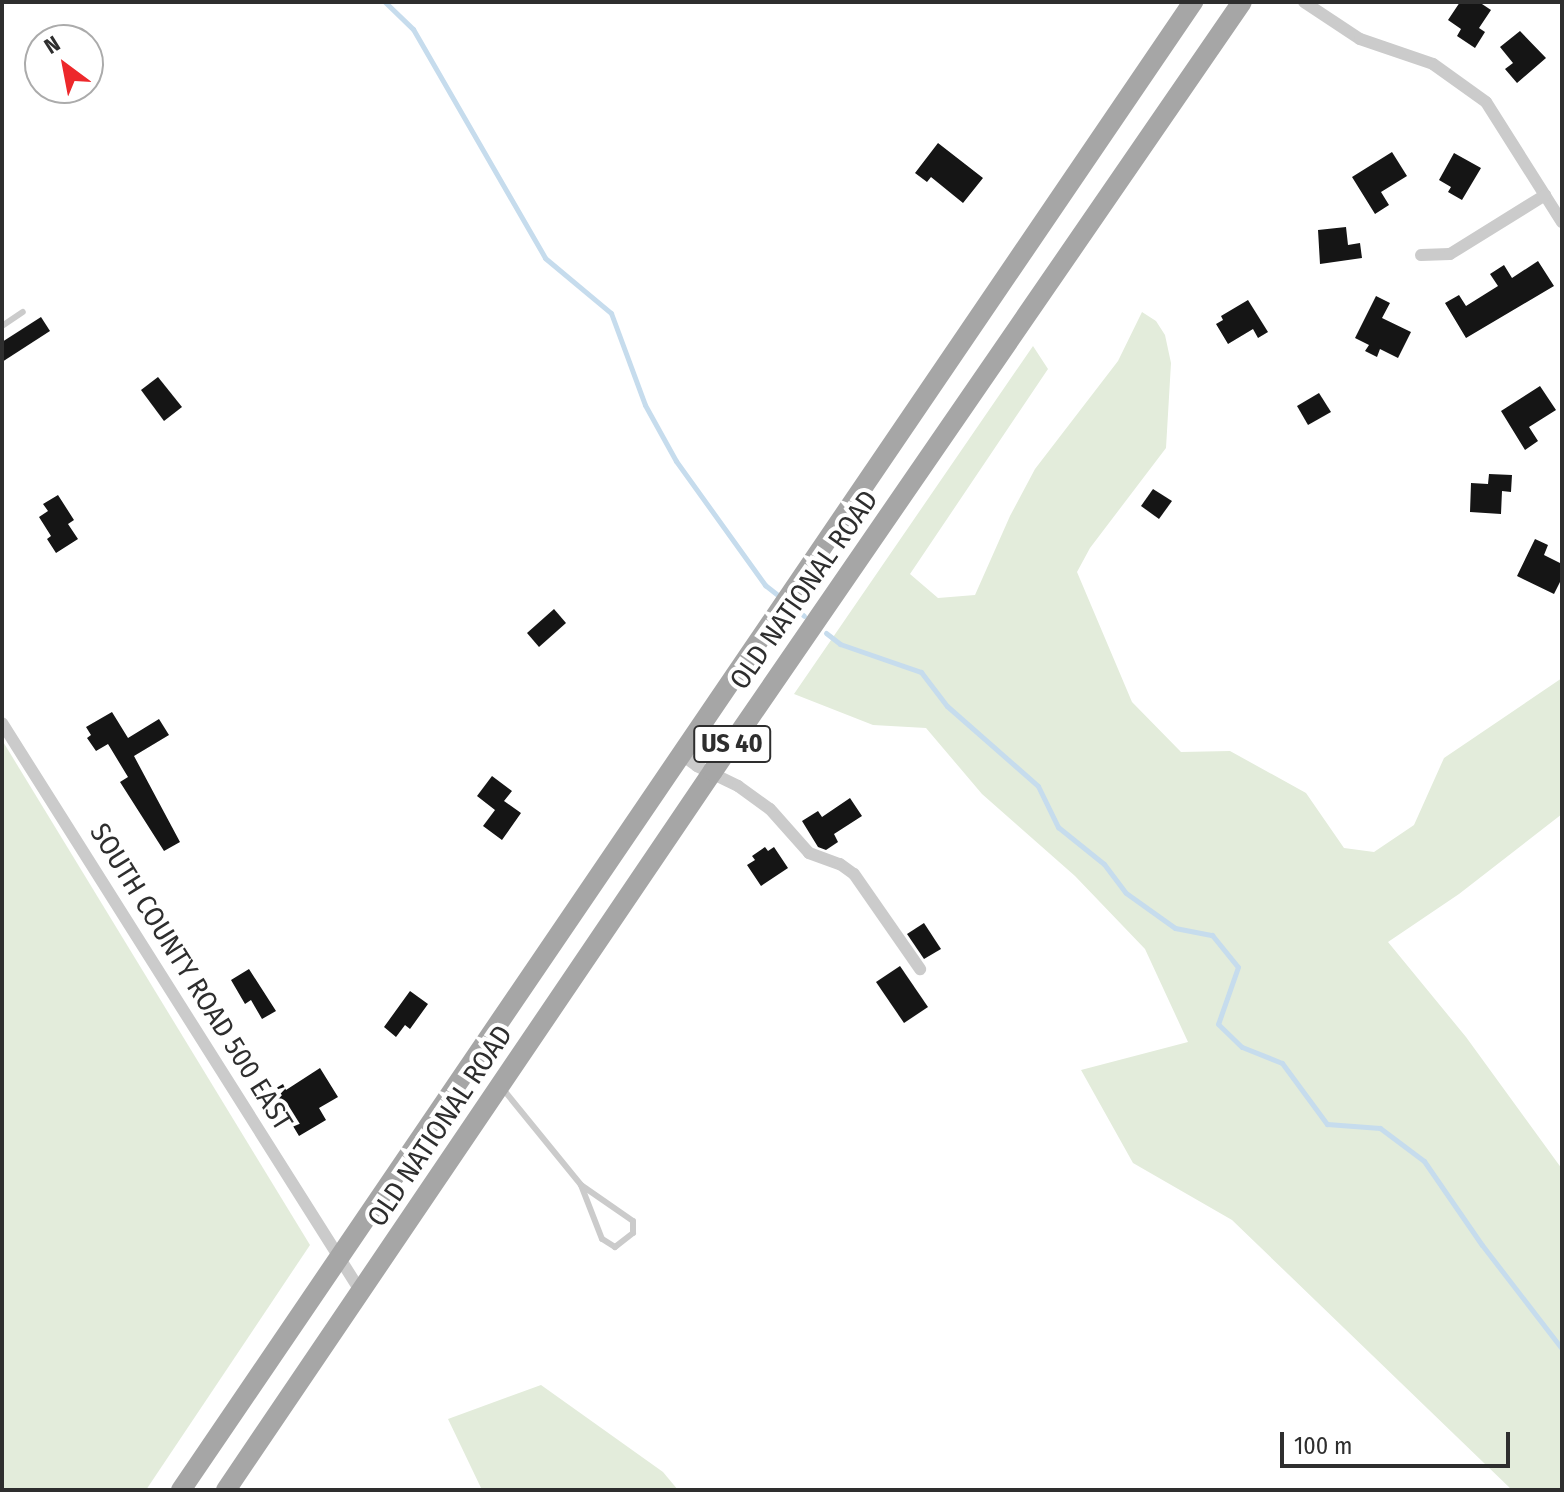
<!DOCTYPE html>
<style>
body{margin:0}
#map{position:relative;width:1564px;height:1492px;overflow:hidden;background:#fff;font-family:"Fira Sans Condensed",sans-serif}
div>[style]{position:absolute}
.green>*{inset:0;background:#e3ecdb}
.stream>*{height:5px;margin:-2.5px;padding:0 2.5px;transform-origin:2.5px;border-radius:2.5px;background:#c6dced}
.building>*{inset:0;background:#151515}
.service>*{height:6px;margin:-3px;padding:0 3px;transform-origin:3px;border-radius:3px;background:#cbcbcb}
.minor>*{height:12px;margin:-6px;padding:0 6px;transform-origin:6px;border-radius:6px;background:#cbcbcb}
.primary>*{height:20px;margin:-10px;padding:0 10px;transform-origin:10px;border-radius:10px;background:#a6a6a6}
span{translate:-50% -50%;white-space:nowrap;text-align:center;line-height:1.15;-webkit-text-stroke:8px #fff;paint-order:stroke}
.shield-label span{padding:2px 6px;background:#fff;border:2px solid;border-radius:6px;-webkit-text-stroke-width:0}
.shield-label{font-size:26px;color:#2e2e2e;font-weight:700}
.street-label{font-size:28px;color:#2e2e2e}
.frame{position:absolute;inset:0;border:4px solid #2e2e2e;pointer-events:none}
.north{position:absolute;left:24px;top:24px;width:80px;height:80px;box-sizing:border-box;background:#fff;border:2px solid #ababab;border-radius:50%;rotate:328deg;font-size:22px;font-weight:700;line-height:32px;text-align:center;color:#2e2e2e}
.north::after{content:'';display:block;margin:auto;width:28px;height:36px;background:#ed282b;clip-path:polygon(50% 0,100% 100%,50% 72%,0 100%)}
.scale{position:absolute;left:1280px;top:1432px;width:230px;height:36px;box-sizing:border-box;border:4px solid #2e2e2e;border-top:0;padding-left:10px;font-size:24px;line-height:28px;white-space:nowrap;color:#2e2e2e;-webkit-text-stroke:6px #fff;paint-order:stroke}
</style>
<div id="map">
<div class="green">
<i style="clip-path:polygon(1142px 312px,1156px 321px,1165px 335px,1171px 363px,1166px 448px,1090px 548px,1077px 572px,1132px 702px,1181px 752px,1230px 751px,1306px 793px,1344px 848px,1374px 852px,1414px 825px,1444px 758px,1562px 678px,1562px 814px,1459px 894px,1388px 942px,1466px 1037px,1562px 1169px,1562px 1490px,1512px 1490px,1232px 1220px,1133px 1163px,1081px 1070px,1188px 1042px,1145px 949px,1075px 876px,982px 794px,926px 728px,873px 725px,794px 694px,1033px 346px,1048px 369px,910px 574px,938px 598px,975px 595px,1010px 516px,1035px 469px,1118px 361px)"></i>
<i style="clip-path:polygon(2px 740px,310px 1245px,146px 1490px,2px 1490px)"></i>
<i style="clip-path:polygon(541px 1385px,663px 1472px,678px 1490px,482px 1490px,448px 1419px)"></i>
</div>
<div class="stream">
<i style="left:385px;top:2px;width:39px;rotate:44deg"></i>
<i style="left:413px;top:29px;width:264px;rotate:60deg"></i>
<i style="left:545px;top:258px;width:86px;rotate:39.8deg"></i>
<i style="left:611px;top:313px;width:98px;rotate:69.7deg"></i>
<i style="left:645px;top:405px;width:64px;rotate:61deg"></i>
<i style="left:676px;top:461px;width:153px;rotate:54.3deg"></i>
<i style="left:765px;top:585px;width:23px;rotate:38deg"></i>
<i style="left:791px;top:605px;width:17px;rotate:40deg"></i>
<i style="left:826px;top:633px;width:18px;rotate:38deg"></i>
<i style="left:840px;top:644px;width:86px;rotate:19.1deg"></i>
<i style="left:921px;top:672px;width:43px;rotate:52.6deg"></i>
<i style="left:947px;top:706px;width:121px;rotate:41.3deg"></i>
<i style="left:1038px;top:786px;width:46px;rotate:64deg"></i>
<i style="left:1058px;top:827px;width:59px;rotate:38.8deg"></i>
<i style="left:1104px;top:864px;width:36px;rotate:53deg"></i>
<i style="left:1126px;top:893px;width:60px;rotate:35.5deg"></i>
<i style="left:1175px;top:928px;width:38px;rotate:11deg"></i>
<i style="left:1212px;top:935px;width:41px;rotate:50.9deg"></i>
<i style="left:1238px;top:967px;width:60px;rotate:109.3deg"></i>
<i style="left:1218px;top:1024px;width:33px;rotate:44deg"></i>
<i style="left:1242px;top:1047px;width:43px;rotate:21.8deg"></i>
<i style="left:1282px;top:1063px;width:76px;rotate:53.6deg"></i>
<i style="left:1327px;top:1124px;width:53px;rotate:4.3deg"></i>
<i style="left:1380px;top:1128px;width:55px;rotate:36.9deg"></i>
<i style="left:1424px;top:1161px;width:102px;rotate:55.4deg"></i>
<i style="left:1482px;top:1245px;width:131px;rotate:52.4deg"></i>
</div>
<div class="building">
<i style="clip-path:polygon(1460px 2px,1479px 2px,1491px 10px,1479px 28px,1485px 32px,1475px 48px,1457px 36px,1461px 29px,1448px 20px)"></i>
<i style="clip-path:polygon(1520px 31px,1546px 58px,1517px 83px,1505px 69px,1513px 63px,1500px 47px)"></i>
<i style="clip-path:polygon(938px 143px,983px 178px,963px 203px,931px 177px,927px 182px,915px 173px)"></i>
<i style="clip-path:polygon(1392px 152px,1407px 176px,1381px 192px,1389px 205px,1375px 214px,1352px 177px)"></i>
<i style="clip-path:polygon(1454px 153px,1481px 168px,1462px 200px,1448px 192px,1451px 187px,1439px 180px)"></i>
<i style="clip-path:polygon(1346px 227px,1348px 245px,1360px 243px,1362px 258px,1320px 264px,1318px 230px)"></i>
<i style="clip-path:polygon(1538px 261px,1554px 286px,1466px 338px,1445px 303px,1459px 295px,1466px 306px,1498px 286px,1490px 274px,1504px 265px,1512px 278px)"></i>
<i style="clip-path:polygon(1376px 296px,1390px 303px,1382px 318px,1411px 332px,1398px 358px,1380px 349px,1377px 357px,1365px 351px,1369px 345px,1355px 338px)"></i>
<i style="clip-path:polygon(1248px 300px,1268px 332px,1258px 338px,1253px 329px,1228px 344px,1216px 324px,1223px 320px,1221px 316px)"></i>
<i style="clip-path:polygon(41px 317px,50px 331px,2px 362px,2px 342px)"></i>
<i style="clip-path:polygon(158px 377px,182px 407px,164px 421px,141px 390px)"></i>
<i style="clip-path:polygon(1540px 386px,1556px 410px,1529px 427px,1538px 441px,1525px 450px,1501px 411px)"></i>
<i style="clip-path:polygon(1319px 393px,1331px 412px,1308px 425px,1297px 406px)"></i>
<i style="clip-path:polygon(1489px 474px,1512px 475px,1511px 492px,1502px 491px,1501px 514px,1470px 512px,1471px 483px,1488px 484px)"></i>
<i style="clip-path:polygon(1153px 489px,1172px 501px,1159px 519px,1141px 506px)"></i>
<i style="clip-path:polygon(58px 495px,74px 520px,68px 524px,78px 539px,56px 553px,47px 539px,51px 536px,39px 517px,48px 511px,43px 504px)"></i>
<i style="clip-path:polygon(1535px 539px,1548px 545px,1544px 555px,1562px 564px,1562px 578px,1554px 594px,1517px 576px)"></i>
<i style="clip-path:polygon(554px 609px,566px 623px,539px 647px,527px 633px)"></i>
<i style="clip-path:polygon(112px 712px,128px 738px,159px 719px,169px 735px,134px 756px,180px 842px,164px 851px,120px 782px,128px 777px,108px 744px,96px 751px,87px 738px,91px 735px,86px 727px)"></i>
<i style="clip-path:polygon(492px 776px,512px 791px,504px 801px,521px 813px,502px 840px,483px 826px,495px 810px,477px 796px)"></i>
<i style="clip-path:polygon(850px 798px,862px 816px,834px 834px,838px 842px,826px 850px,818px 847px,802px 821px,818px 811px,822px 817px)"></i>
<i style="clip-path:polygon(765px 847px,768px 851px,774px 847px,788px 868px,761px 886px,747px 865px,755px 860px,752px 856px)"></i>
<i style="clip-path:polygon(924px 923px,941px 949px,924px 959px,907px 934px)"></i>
<i style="clip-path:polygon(900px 966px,928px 1007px,904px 1023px,876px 982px)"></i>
<i style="clip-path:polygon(249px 969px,276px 1011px,262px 1019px,251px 1000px,245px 1004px,231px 980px)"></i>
<i style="clip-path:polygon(410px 991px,428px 1004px,410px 1029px,405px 1025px,396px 1037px,384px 1027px)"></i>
<i style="clip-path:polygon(320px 1068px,338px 1097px,319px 1108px,326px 1120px,299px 1136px,281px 1106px,276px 1109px,266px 1094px,283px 1084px,286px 1090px)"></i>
</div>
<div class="service">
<i style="left:2px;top:326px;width:25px;rotate:-34deg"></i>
<i style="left:503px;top:1089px;width:124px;rotate:50.9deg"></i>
<i style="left:581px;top:1185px;width:63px;rotate:34.7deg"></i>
<i style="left:633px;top:1221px;width:12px;rotate:90deg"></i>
<i style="left:633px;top:1233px;width:23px;rotate:142deg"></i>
<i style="left:615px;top:1247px;width:15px;rotate:-148deg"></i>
<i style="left:602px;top:1239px;width:58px;rotate:-111.3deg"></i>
</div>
<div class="minor">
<i style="left:1304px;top:2px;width:67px;rotate:33.5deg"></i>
<i style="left:1360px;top:39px;width:77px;rotate:18.9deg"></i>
<i style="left:1433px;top:64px;width:65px;rotate:35.6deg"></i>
<i style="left:1486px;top:102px;width:142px;rotate:57.7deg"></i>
<i style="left:1421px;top:255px;width:29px;rotate:-2deg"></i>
<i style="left:1450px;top:254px;width:112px;rotate:-31.8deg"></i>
<i style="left:2px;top:723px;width:673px;rotate:57.75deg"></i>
<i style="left:682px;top:755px;width:19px;rotate:36deg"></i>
<i style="left:697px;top:766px;width:46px;rotate:26deg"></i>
<i style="left:738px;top:786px;width:39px;rotate:36deg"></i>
<i style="left:770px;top:809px;width:59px;rotate:48.4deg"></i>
<i style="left:809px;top:853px;width:33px;rotate:20deg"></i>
<i style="left:840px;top:864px;width:17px;rotate:36deg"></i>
<i style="left:854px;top:874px;width:116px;rotate:55.2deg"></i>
</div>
<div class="primary">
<i style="left:181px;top:1490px;width:1800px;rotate:-55.78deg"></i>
<i style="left:226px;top:1490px;width:868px;rotate:-55.89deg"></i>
<i style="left:713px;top:771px;width:933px;rotate:-55.48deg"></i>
</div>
<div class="shield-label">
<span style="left:732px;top:744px">US 40</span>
</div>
<div class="street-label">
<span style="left:804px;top:590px;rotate:-55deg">OLD NATIONAL ROAD</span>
<span style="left:191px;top:977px;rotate:58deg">SOUTH COUNTY ROAD 500 EAST</span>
<span style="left:440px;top:1126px;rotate:-56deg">OLD NATIONAL ROAD</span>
</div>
<div class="frame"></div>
<div class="north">N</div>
<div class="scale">100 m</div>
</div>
